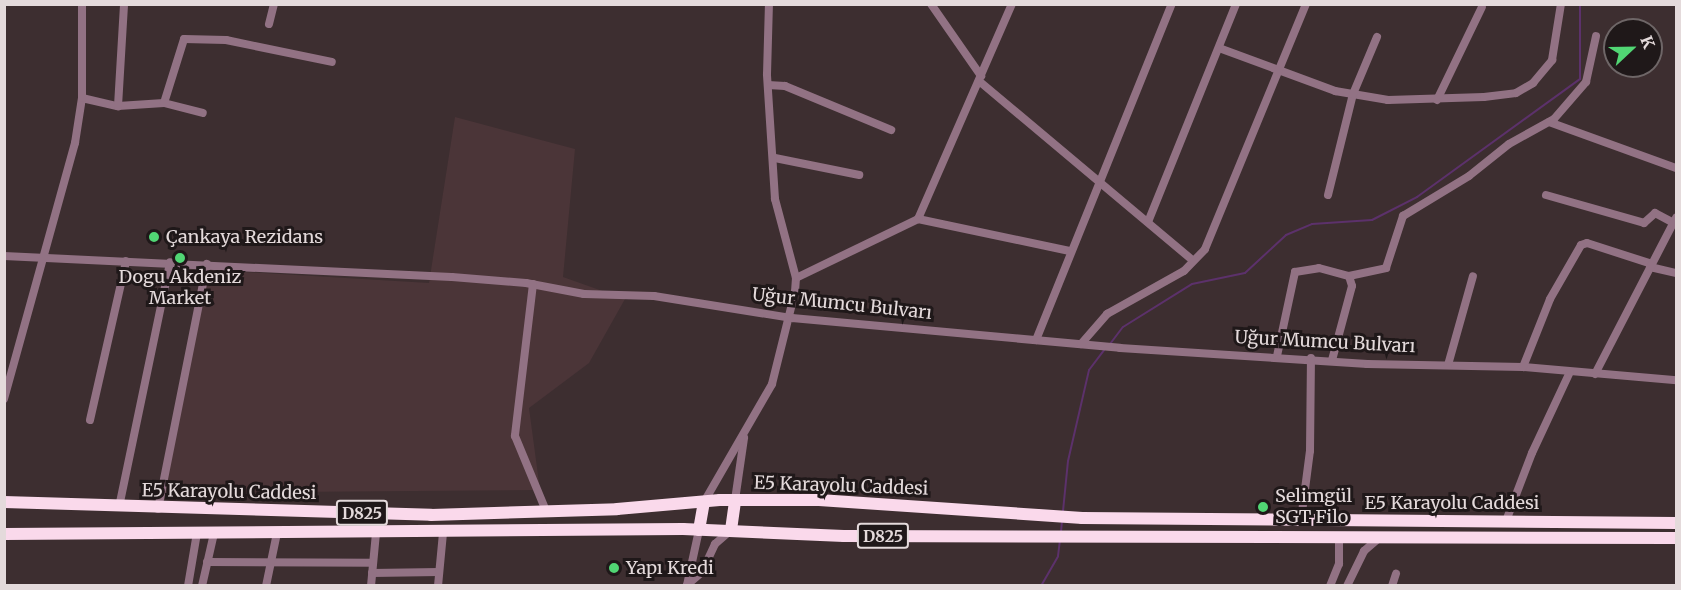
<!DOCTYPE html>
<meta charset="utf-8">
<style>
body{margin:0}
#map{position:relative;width:1681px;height:590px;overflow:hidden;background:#3d2e30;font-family:Merriweather,serif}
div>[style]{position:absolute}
.built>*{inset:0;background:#4b3538}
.stream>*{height:2px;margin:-1px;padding:0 1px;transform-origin:1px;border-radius:1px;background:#5c316b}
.minor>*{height:8px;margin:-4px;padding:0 4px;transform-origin:4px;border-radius:4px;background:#927284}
.highway>*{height:12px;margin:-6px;padding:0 6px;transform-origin:6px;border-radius:6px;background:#fad9eb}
.dots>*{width:16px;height:16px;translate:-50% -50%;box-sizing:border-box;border:3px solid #1f1819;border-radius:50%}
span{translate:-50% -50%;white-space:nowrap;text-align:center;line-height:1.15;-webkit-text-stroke:6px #1f1819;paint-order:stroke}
.shield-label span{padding:2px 4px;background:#1f1819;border:2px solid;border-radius:4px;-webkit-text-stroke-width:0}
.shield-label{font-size:16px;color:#e4dadb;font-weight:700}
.poi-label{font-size:18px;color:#e4dadb}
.left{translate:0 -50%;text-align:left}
.street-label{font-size:18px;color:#e4dadb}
.frame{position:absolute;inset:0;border:6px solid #e4dadb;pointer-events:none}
.north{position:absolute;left:1603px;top:18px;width:60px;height:60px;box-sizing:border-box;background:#1f1819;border:2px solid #6e6667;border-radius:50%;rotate:68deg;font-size:16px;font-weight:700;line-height:24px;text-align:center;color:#e4dadb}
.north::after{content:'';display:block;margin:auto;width:21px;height:27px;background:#51d674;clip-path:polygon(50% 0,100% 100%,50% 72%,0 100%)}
</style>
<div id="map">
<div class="built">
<i style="clip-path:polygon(455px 117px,575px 149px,563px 277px,625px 299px,589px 363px,529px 408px,540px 490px,160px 493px,210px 270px,429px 283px)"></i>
</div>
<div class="stream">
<i style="left:1110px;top:344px;width:21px;rotate:-53deg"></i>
<i style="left:1123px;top:327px;width:81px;rotate:-31.9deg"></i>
<i style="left:1192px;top:284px;width:54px;rotate:-11.7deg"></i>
<i style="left:1245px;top:273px;width:56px;rotate:-42.8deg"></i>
<i style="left:1286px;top:235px;width:28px;rotate:-23deg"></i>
<i style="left:1312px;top:224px;width:60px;rotate:-3.8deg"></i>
<i style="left:1372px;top:220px;width:51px;rotate:-27.1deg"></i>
<i style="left:1417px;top:197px;width:201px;rotate:-35.9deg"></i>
<i style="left:1580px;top:79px;width:75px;rotate:-90deg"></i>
<i style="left:1063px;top:511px;width:50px;rotate:-84.3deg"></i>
<i style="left:1068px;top:461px;width:93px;rotate:-77deg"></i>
<i style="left:1089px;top:370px;width:25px;rotate:-53deg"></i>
<i style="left:1061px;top:532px;width:12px;rotate:-85deg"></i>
<i style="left:1041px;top:586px;width:34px;rotate:-60deg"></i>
<i style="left:1058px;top:556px;width:16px;rotate:-83deg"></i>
</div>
<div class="minor">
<i style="left:931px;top:4px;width:88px;rotate:55.2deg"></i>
<i style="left:269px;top:24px;width:21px;rotate:-76deg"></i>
<i style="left:1219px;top:48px;width:124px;rotate:20.3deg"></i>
<i style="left:1335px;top:91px;width:54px;rotate:9.6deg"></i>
<i style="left:1388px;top:100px;width:96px;rotate:-1.8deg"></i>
<i style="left:1484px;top:97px;width:32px;rotate:-7deg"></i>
<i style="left:1516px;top:93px;width:20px;rotate:-30deg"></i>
<i style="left:1533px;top:83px;width:30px;rotate:-50deg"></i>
<i style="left:1552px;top:60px;width:57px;rotate:-80.9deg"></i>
<i style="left:979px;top:81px;width:278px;rotate:40deg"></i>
<i style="left:768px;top:85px;width:17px;rotate:3deg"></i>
<i style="left:785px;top:86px;width:115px;rotate:22.5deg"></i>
<i style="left:82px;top:98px;width:37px;rotate:13deg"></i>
<i style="left:118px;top:106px;width:46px;rotate:-3.7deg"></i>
<i style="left:164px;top:103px;width:67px;rotate:-72.6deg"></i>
<i style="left:184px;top:39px;width:42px;rotate:1.4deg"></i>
<i style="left:226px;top:40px;width:108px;rotate:11.7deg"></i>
<i style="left:1437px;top:100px;width:103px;rotate:-64.2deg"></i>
<i style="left:164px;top:103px;width:40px;rotate:14.4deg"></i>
<i style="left:118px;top:106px;width:102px;rotate:-86.6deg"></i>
<i style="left:1549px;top:122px;width:135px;rotate:19.9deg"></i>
<i style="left:775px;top:158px;width:86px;rotate:11.4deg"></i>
<i style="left:1328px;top:195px;width:104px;rotate:-76.1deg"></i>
<i style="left:1353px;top:94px;width:62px;rotate:-67.2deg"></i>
<i style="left:1546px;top:195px;width:102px;rotate:15.9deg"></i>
<i style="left:1644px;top:223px;width:15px;rotate:-42deg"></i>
<i style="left:1655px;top:213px;width:21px;rotate:28deg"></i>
<i style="left:918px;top:219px;width:155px;rotate:11.9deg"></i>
<i style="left:1148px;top:222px;width:235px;rotate:-68deg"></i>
<i style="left:4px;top:256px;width:448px;rotate:2.7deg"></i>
<i style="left:452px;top:277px;width:74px;rotate:4.6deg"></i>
<i style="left:526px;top:283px;width:59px;rotate:10.7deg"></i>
<i style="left:584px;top:294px;width:70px;rotate:1.6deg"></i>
<i style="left:654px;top:296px;width:140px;rotate:9.1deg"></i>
<i style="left:792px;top:318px;width:329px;rotate:5.2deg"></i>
<i style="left:1120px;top:348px;width:248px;rotate:3.7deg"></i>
<i style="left:1367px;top:364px;width:156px;rotate:1.1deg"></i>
<i style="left:1523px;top:367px;width:154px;rotate:4.9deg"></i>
<i style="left:1650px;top:267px;width:27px;rotate:13deg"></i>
<i style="left:1349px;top:276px;width:38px;rotate:-12deg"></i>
<i style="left:1386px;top:268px;width:55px;rotate:-71.9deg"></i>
<i style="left:1403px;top:216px;width:77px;rotate:-31.2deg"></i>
<i style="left:1469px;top:176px;width:51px;rotate:-38.7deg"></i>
<i style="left:1509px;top:144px;width:51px;rotate:-29.1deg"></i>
<i style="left:1554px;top:119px;width:49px;rotate:-49.1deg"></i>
<i style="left:1586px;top:82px;width:47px;rotate:-77.7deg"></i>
<i style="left:796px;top:278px;width:136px;rotate:-25.8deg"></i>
<i style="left:918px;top:219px;width:235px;rotate:-66.4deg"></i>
<i style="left:533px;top:284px;width:153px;rotate:96.8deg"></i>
<i style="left:515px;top:436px;width:81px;rotate:67.5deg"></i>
<i style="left:1036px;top:340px;width:362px;rotate:-68deg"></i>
<i style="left:1081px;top:344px;width:40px;rotate:-49deg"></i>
<i style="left:1107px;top:314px;width:88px;rotate:-29.2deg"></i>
<i style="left:1184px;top:271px;width:30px;rotate:-46deg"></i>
<i style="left:1205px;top:249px;width:265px;rotate:-67.6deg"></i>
<i style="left:1277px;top:356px;width:86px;rotate:-77.9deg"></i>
<i style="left:1295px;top:272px;width:24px;rotate:-9deg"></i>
<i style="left:1319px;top:268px;width:31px;rotate:15deg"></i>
<i style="left:1349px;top:276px;width:10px;rotate:73deg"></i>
<i style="left:1352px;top:286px;width:77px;rotate:105.1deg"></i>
<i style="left:1448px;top:365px;width:92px;rotate:-74.3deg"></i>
<i style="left:1523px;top:367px;width:73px;rotate:-68.3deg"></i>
<i style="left:1550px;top:299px;width:62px;rotate:-60.1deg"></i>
<i style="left:1581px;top:245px;width:6px;rotate:-18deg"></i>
<i style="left:1587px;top:243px;width:68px;rotate:17.9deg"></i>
<i style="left:1595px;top:374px;width:176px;rotate:-62.6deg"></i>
<i style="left:4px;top:399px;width:266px;rotate:-74.5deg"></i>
<i style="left:75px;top:143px;width:46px;rotate:-81.2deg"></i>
<i style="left:82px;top:98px;width:94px;rotate:-90deg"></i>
<i style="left:90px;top:420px;width:163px;rotate:-77.2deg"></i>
<i style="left:735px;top:500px;width:63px;rotate:-81.7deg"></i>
<i style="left:704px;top:502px;width:136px;rotate:-60deg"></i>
<i style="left:772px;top:384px;width:95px;rotate:-76deg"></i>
<i style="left:795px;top:292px;width:14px;rotate:-86deg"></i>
<i style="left:796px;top:278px;width:82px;rotate:-104.9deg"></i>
<i style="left:775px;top:199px;width:125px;rotate:-93.7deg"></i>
<i style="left:767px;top:74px;width:70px;rotate:-88.4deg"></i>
<i style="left:119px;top:507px;width:250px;rotate:-78.2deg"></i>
<i style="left:158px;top:509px;width:250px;rotate:-78.7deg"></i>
<i style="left:1301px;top:520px;width:70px;rotate:-82.6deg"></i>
<i style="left:1310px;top:451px;width:93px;rotate:-89.4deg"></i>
<i style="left:1506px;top:521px;width:73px;rotate:-69.1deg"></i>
<i style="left:1532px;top:453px;width:89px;rotate:-64.9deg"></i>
<i style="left:207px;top:562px;width:166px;rotate:0.3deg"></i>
<i style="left:372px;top:573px;width:67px;rotate:-0.9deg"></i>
<i style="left:687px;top:585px;width:20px;rotate:-41deg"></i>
<i style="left:702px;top:572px;width:31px;rotate:-65deg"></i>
<i style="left:715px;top:544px;width:21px;rotate:-41deg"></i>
<i style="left:687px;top:585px;width:56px;rotate:-77.7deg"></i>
<i style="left:188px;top:586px;width:54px;rotate:-80.4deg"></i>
<i style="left:202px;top:586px;width:54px;rotate:-77.2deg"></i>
<i style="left:266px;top:586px;width:54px;rotate:-78.3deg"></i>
<i style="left:371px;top:586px;width:53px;rotate:-84.6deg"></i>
<i style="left:438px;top:586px;width:53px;rotate:-84.6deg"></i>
<i style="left:1330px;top:586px;width:24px;rotate:-68deg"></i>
<i style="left:1339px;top:564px;width:26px;rotate:-90deg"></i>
<i style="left:1347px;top:586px;width:39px;rotate:-64deg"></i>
<i style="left:1364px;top:551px;width:20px;rotate:-41deg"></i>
<i style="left:1392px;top:586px;width:13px;rotate:-72deg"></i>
</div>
<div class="highway">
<i style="left:4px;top:502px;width:427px;rotate:1.7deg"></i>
<i style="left:431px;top:515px;width:186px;rotate:-1.8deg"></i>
<i style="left:617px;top:509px;width:103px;rotate:-5deg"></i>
<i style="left:720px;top:500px;width:99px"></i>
<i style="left:819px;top:500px;width:264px;rotate:3.9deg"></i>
<i style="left:1082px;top:518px;width:594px;rotate:0.48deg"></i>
<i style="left:699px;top:530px;width:28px;rotate:-80deg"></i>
<i style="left:731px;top:530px;width:30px;rotate:-82deg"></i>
<i style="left:4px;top:534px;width:679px;rotate:-0.42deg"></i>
<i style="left:683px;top:529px;width:161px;rotate:2.5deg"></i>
<i style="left:844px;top:536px;width:832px;rotate:0.14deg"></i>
</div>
<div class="dots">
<i style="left:154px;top:237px;background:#51d674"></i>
<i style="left:180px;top:258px;background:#51d674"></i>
<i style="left:1263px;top:507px;background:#51d674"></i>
<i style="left:614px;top:568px;background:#51d674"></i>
</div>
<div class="shield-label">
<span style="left:362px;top:513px">D825</span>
<span style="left:883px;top:536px">D825</span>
</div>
<div class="poi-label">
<span class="left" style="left:166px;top:237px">Çankaya Rezidans</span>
<span style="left:180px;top:288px">Dogu Akdeniz<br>Market</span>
<span class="left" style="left:1275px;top:507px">Selimgül<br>SGT Filo</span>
<span class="left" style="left:626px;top:568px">Yapı Kredi</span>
</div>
<div class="street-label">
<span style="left:842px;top:304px;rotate:6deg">Uğur Mumcu Bulvarı</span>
<span style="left:1325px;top:342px;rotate:3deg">Uğur Mumcu Bulvarı</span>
<span style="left:841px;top:486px;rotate:2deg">E5 Karayolu Caddesi</span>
<span style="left:229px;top:492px;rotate:1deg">E5 Karayolu Caddesi</span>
<span style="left:1452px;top:503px">E5 Karayolu Caddesi</span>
</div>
<div class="frame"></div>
<div class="north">K</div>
</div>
